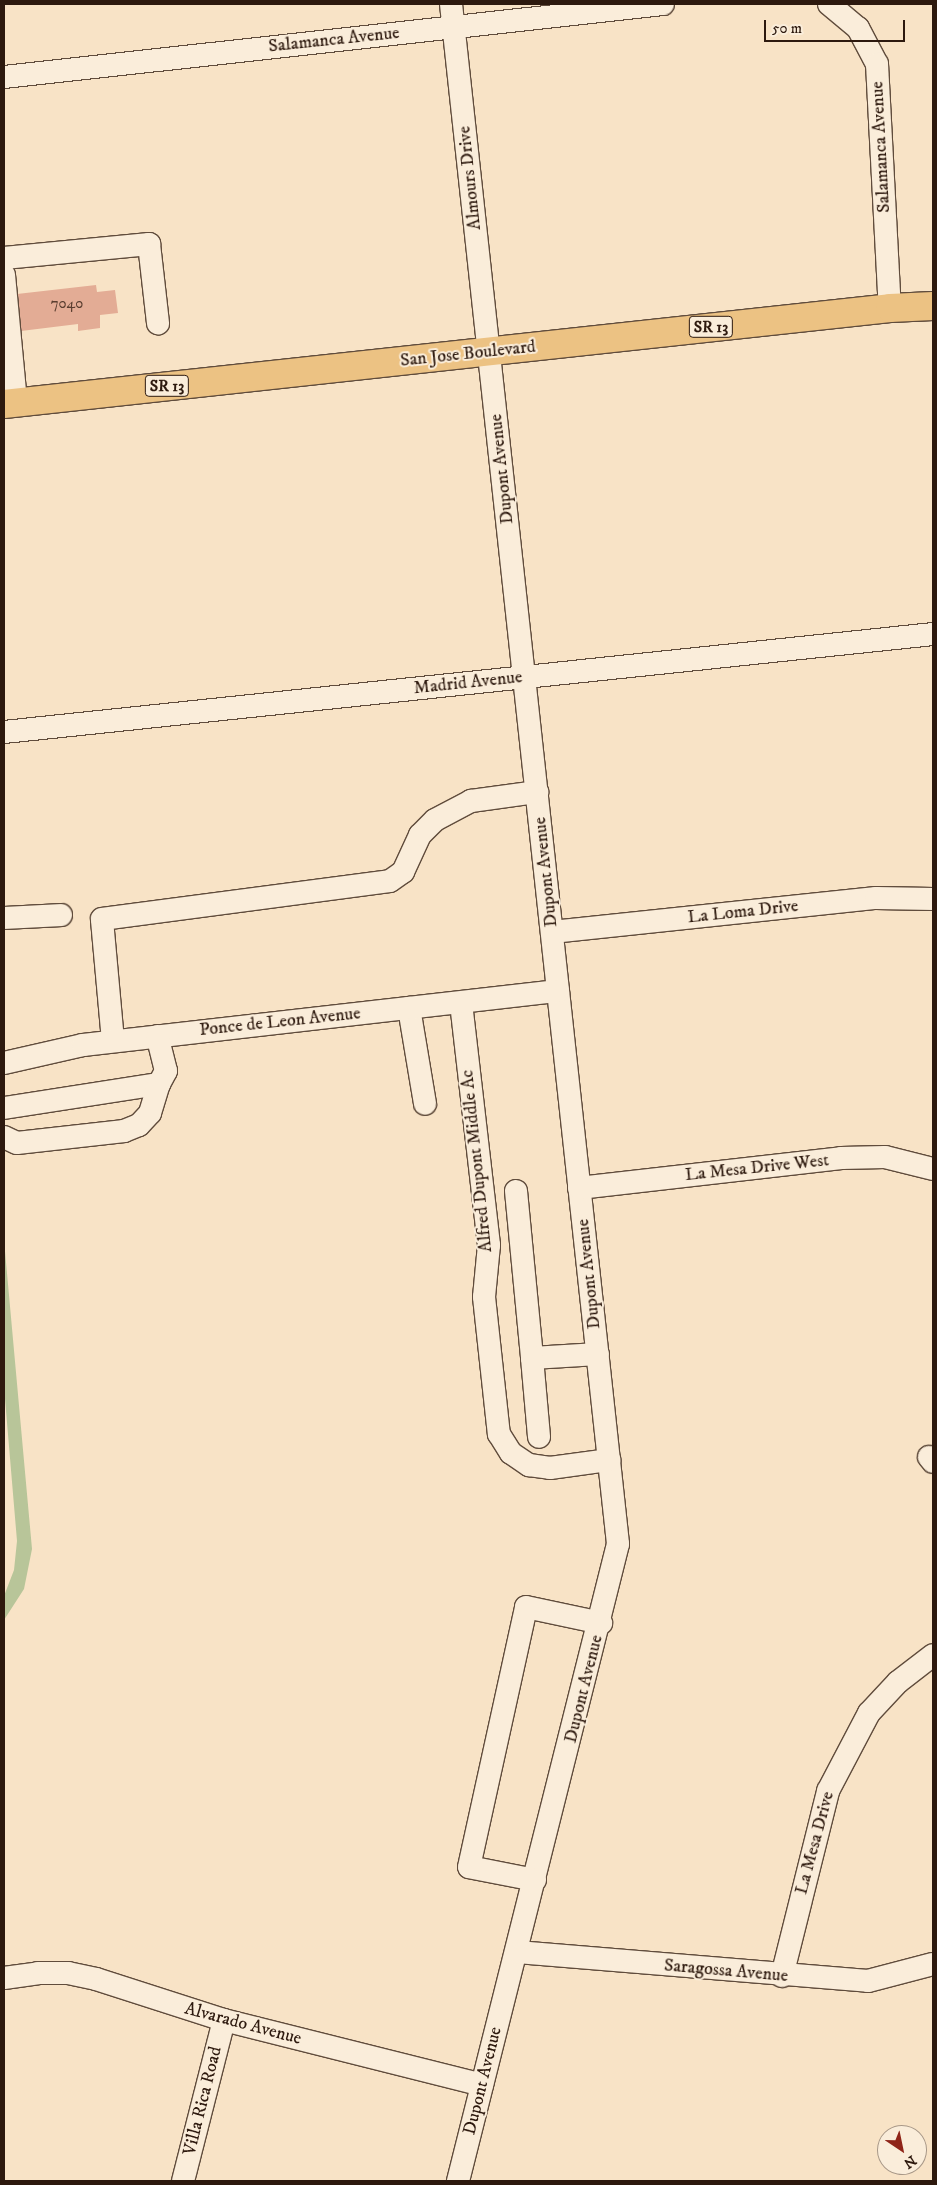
<!DOCTYPE html>
<style>
body{margin:0}
#map{position:relative;width:937px;height:2185px;overflow:hidden;background:#f8e3c6;font-family:"IM FELL DW Pica",serif}
div>[style]{position:absolute}
.green>*{inset:0;background:#b8c599}
.building>*{inset:0;background:#e3ac95}
.roads{filter:drop-shadow(1px 0 #604c3c) drop-shadow(-1px 0 #604c3c) drop-shadow(0 1px #604c3c) drop-shadow(0 -1px #604c3c)}
.minor>*{height:22px;margin:-11px;padding:0 11px;transform-origin:11px;border-radius:11px;background:#faedda}
.major>*{height:28px;margin:-14px;padding:0 14px;transform-origin:14px;border-radius:14px;background:#ecc283}
span{translate:-50% -50%;white-space:nowrap;text-align:center;line-height:1.15;-webkit-text-stroke:4px #faedda;paint-order:stroke}
.number-label{font-size:15px;color:#5a3e30}
.number-label span{-webkit-text-stroke-width:0}
.shield-label span{padding:1px 4px;background:#faedda;border:1px solid;border-radius:4px;-webkit-text-stroke-width:0}
.shield-label{font-size:16px;color:#2d190e;font-weight:700}
.street-label{font-size:18px;color:#2d190e}
.frame{position:absolute;inset:0;border:5px solid #2d190e;pointer-events:none}
.north{position:absolute;left:877px;top:2125px;width:50px;height:50px;box-sizing:border-box;background:#faedda;border:1px solid #a89888;border-radius:50%;rotate:146deg;font-size:14px;font-weight:700;line-height:20px;text-align:center;color:#2d190e}
.north::after{content:'';display:block;margin:auto;width:18px;height:22px;background:#8f2418;clip-path:polygon(50% 0,100% 100%,50% 72%,0 100%)}
.scale{position:absolute;left:764px;top:20px;width:141px;height:22px;box-sizing:border-box;border:2px solid #2d190e;border-top:0;padding-left:6px;font-size:15px;line-height:18px;white-space:nowrap;color:#2d190e;-webkit-text-stroke:4px #faedda;paint-order:stroke}
</style>
<div id="map">
<div class="green">
<i style="clip-path:polygon(4px 1240px,32px 1549px,24px 1589px,4px 1620px,4px 1596px,14px 1570px,17px 1541px,4px 1387px)"></i>
</div>
<div class="building">
<i style="clip-path:polygon(96px 285px,97px 292px,115px 290px,118px 313px,100px 315px,100px 328px,78px 331px,78px 324px,21px 331px,17px 294px)"></i>
</div>
<div class="roads">
<div class="minor">
<i style="left:451px;top:4px;width:1549px;rotate:83.81deg"></i>
<i style="left:618px;top:1544px;width:657px;rotate:104.1deg"></i>
<i style="left:829px;top:4px;width:38px;rotate:40deg"></i>
<i style="left:858px;top:28px;width:41px;rotate:62.2deg"></i>
<i style="left:877px;top:64px;width:244px;rotate:87deg"></i>
<i style="left:4px;top:77px;width:663px;rotate:-6.32deg"></i>
<i style="left:4px;top:258px;width:146px;rotate:-5.5deg"></i>
<i style="left:149px;top:244px;width:80px;rotate:83.5deg"></i>
<i style="left:4px;top:275px;width:129px;rotate:84.6deg"></i>
<i style="left:4px;top:732px;width:934px;rotate:-6.02deg"></i>
<i style="left:4px;top:918px;width:57px;rotate:-3deg"></i>
<i style="left:552px;top:932px;width:326px;rotate:-6deg"></i>
<i style="left:876px;top:898px;width:57px;rotate:1deg"></i>
<i style="left:461px;top:1003px;width:244px;rotate:83.4deg"></i>
<i style="left:489px;top:1245px;width:52px;rotate:95.5deg"></i>
<i style="left:484px;top:1297px;width:138px;rotate:83.8deg"></i>
<i style="left:499px;top:1434px;width:22px;rotate:58deg"></i>
<i style="left:511px;top:1453px;width:22px;rotate:34deg"></i>
<i style="left:529px;top:1465px;width:21px;rotate:8deg"></i>
<i style="left:550px;top:1468px;width:60px;rotate:-7.7deg"></i>
<i style="left:409px;top:1008px;width:97px;rotate:80.5deg"></i>
<i style="left:113px;top:1041px;width:122px;rotate:-95.2deg"></i>
<i style="left:102px;top:919px;width:290px;rotate:-7.5deg"></i>
<i style="left:390px;top:881px;width:16px;rotate:-35deg"></i>
<i style="left:403px;top:872px;width:41px;rotate:-65.3deg"></i>
<i style="left:420px;top:835px;width:21px;rotate:-45deg"></i>
<i style="left:435px;top:820px;width:41px;rotate:-27.8deg"></i>
<i style="left:471px;top:801px;width:67px;rotate:-7.8deg"></i>
<i style="left:4px;top:1063px;width:81px;rotate:-12.8deg"></i>
<i style="left:83px;top:1045px;width:478px;rotate:-6.5deg"></i>
<i style="left:4px;top:1108px;width:157px;rotate:-8.8deg"></i>
<i style="left:159px;top:1084px;width:15px;rotate:-62deg"></i>
<i style="left:166px;top:1071px;width:36px;rotate:-104deg"></i>
<i style="left:4px;top:1137px;width:14px;rotate:25deg"></i>
<i style="left:17px;top:1143px;width:108px;rotate:-6.4deg"></i>
<i style="left:124px;top:1131px;width:16px;rotate:-22deg"></i>
<i style="left:139px;top:1125px;width:16px;rotate:-47deg"></i>
<i style="left:150px;top:1113px;width:30px;rotate:-73deg"></i>
<i style="left:579px;top:1188px;width:264px;rotate:-6.5deg"></i>
<i style="left:841px;top:1158px;width:44px;rotate:-1.3deg"></i>
<i style="left:885px;top:1157px;width:49px;rotate:14deg"></i>
<i style="left:516px;top:1191px;width:168px;rotate:84.5deg"></i>
<i style="left:532px;top:1358px;width:66px;rotate:-3.5deg"></i>
<i style="left:532px;top:1358px;width:79px;rotate:84.9deg"></i>
<i style="left:929px;top:1457px;width:6px;rotate:51deg"></i>
<i style="left:535px;top:1880px;width:67px;rotate:-168.9deg"></i>
<i style="left:469px;top:1867px;width:266px;rotate:-77.6deg"></i>
<i style="left:526px;top:1607px;width:77px;rotate:12deg"></i>
<i style="left:517px;top:1952px;width:352px;rotate:4.7deg"></i>
<i style="left:868px;top:1981px;width:67px;rotate:-14.7deg"></i>
<i style="left:782px;top:1976px;width:191px;rotate:-76deg"></i>
<i style="left:828px;top:1791px;width:88px;rotate:-62.3deg"></i>
<i style="left:869px;top:1713px;width:42px;rotate:-46.9deg"></i>
<i style="left:898px;top:1682px;width:44px;rotate:-37.6deg"></i>
<i style="left:4px;top:1978px;width:34px;rotate:-8deg"></i>
<i style="left:38px;top:1973px;width:30px"></i>
<i style="left:68px;top:1973px;width:29px;rotate:12deg"></i>
<i style="left:96px;top:1979px;width:134px;rotate:17.8deg"></i>
<i style="left:224px;top:2020px;width:266px;rotate:14.1deg"></i>
<i style="left:183px;top:2181px;width:166px;rotate:-75.7deg"></i>
</div>
<div class="major">
<i style="left:4px;top:404px;width:891px;rotate:-6.18deg"></i>
<i style="left:890px;top:308px;width:43px;rotate:-2.7deg"></i>
</div>
</div>
<div class="number-label">
<span style="left:67px;top:304px">7040</span>
</div>
<div class="shield-label">
<span style="left:711px;top:327px">SR 13</span>
<span style="left:167px;top:386px">SR 13</span>
</div>
<div class="street-label">
<span style="left:334px;top:40px;rotate:-6deg">Salamanca Avenue</span>
<span style="left:881px;top:147px;rotate:-93deg">Salamanca Avenue</span>
<span style="left:470px;top:178px;rotate:-96deg">Almours Drive</span>
<span style="left:468px;top:354px;rotate:-6deg">San Jose Boulevard</span>
<span style="left:502px;top:469px;rotate:-96deg">Dupont Avenue</span>
<span style="left:468px;top:683px;rotate:-6deg">Madrid Avenue</span>
<span style="left:546px;top:872px;rotate:-96deg">Dupont Avenue</span>
<span style="left:743px;top:912px;rotate:-6deg">La Loma Drive</span>
<span style="left:280px;top:1022px;rotate:-6deg">Ponce de Leon Avenue</span>
<span style="left:477px;top:1161px;rotate:-96deg">Alfred Dupont Middle Ac</span>
<span style="left:757px;top:1168px;rotate:-6deg">La Mesa Drive West</span>
<span style="left:589px;top:1274px;rotate:-96deg">Dupont Avenue</span>
<span style="left:584px;top:1689px;rotate:-76deg">Dupont Avenue</span>
<span style="left:815px;top:1843px;rotate:-75deg">La Mesa Drive</span>
<span style="left:726px;top:1971px;rotate:5deg">Saragossa Avenue</span>
<span style="left:243px;top:2024px;rotate:15deg">Alvarado Avenue</span>
<span style="left:483px;top:2081px;rotate:-76deg">Dupont Avenue</span>
<span style="left:203px;top:2101px;rotate:-76deg">Villa Rica Road</span>
</div>
<div class="frame"></div>
<div class="north">N</div>
<div class="scale">50 m</div>
</div>
